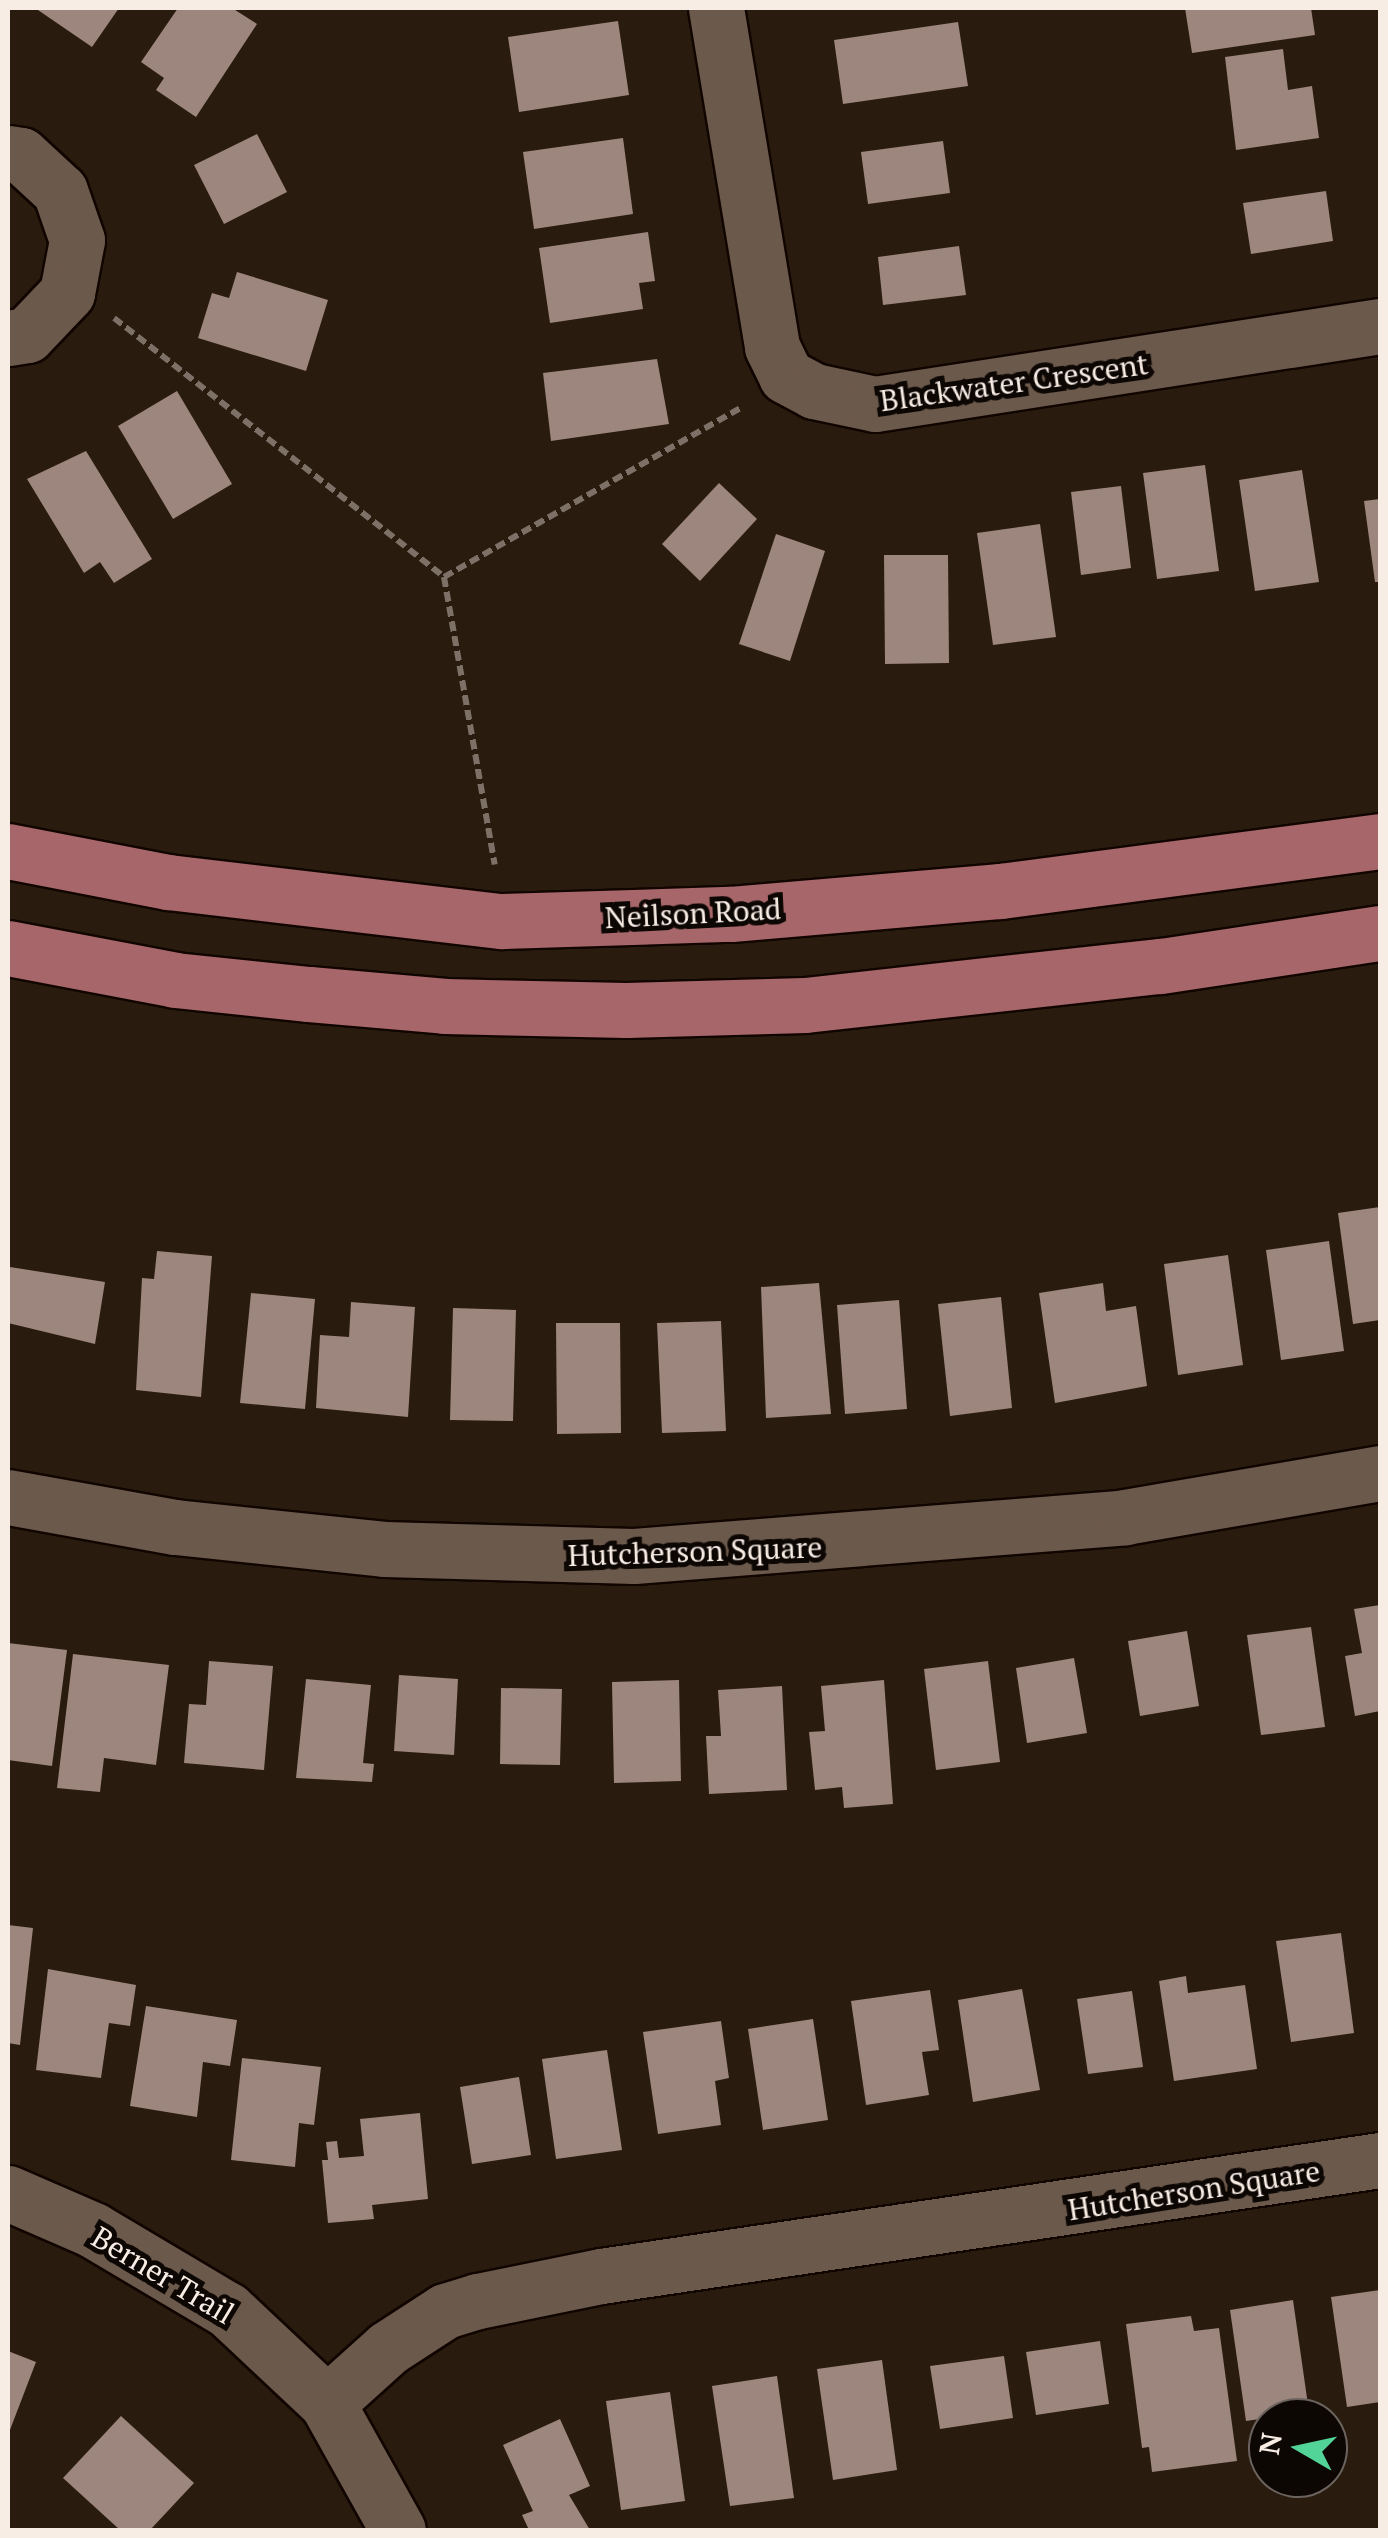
<!DOCTYPE html>
<style>
body{margin:0}
#map{position:relative;width:1388px;height:2538px;overflow:hidden;background:#291b0e;font-family:"PT Serif",serif}
div>[style]{position:absolute}
.building>*{inset:0;background:#9d867d}
.path>*{height:6px;margin-top:-3px;transform-origin:0;background:repeating-linear-gradient(90deg,#7d7066 0 10px,transparent 0 15px)}
.roads{filter:drop-shadow(2px 0 #110500) drop-shadow(-2px 0 #110500) drop-shadow(0 2px #110500) drop-shadow(0 -2px #110500)}
.minor>*{height:55px;margin:-27.5px;padding:0 27.5px;transform-origin:27.5px;border-radius:27.5px;background:#6b594b}
.major>*{height:55px;margin:-27.5px;padding:0 27.5px;transform-origin:27.5px;border-radius:27.5px;background:#a76669}
span{translate:-50% -50%;white-space:nowrap;text-align:center;line-height:1.15;-webkit-text-stroke:10px #0d0704;paint-order:stroke}
.street-label{font-size:30px;color:#f8ede5}
.frame{position:absolute;inset:0;border:10px solid #f8ede5;pointer-events:none}
.north{position:absolute;left:1248px;top:2398px;width:100px;height:100px;box-sizing:border-box;background:#0d0704;border:2px solid #6b635e;border-radius:50%;rotate:279deg;font-size:28px;font-weight:700;line-height:40px;text-align:center;color:#f8ede5}
.north::after{content:'';display:block;margin:auto;width:35px;height:45px;background:#52d397;clip-path:polygon(50% 0,100% 100%,50% 72%,0 100%)}
</style>
<div id="map">
<div class="building">
<i style="clip-path:polygon(35px 8px,119px 8px,92px 47px)"></i>
<i style="clip-path:polygon(178px 8px,232px 8px,257px 24px,196px 117px,156px 90px,164px 78px,141px 62px)"></i>
<i style="clip-path:polygon(1185px 8px,1311px 8px,1315px 35px,1192px 53px)"></i>
<i style="clip-path:polygon(618px 21px,629px 95px,519px 112px,508px 37px)"></i>
<i style="clip-path:polygon(958px 22px,968px 86px,843px 104px,834px 40px)"></i>
<i style="clip-path:polygon(1283px 49px,1288px 90px,1312px 86px,1319px 138px,1236px 150px,1225px 57px)"></i>
<i style="clip-path:polygon(257px 134px,287px 192px,224px 224px,194px 165px)"></i>
<i style="clip-path:polygon(623px 138px,633px 214px,534px 229px,523px 152px)"></i>
<i style="clip-path:polygon(943px 141px,950px 193px,868px 204px,861px 152px)"></i>
<i style="clip-path:polygon(1326px 191px,1333px 241px,1251px 254px,1243px 203px)"></i>
<i style="clip-path:polygon(648px 232px,655px 281px,639px 283px,643px 309px,550px 323px,539px 248px)"></i>
<i style="clip-path:polygon(959px 246px,966px 295px,883px 305px,878px 257px)"></i>
<i style="clip-path:polygon(237px 272px,328px 300px,306px 371px,198px 338px,212px 293px,229px 298px)"></i>
<i style="clip-path:polygon(657px 359px,669px 424px,551px 441px,543px 373px)"></i>
<i style="clip-path:polygon(177px 391px,232px 484px,173px 519px,118px 426px)"></i>
<i style="clip-path:polygon(86px 451px,152px 559px,114px 583px,100px 562px,84px 573px,27px 479px)"></i>
<i style="clip-path:polygon(1205px 465px,1219px 571px,1157px 579px,1143px 473px)"></i>
<i style="clip-path:polygon(1302px 470px,1319px 582px,1255px 591px,1239px 480px)"></i>
<i style="clip-path:polygon(719px 483px,757px 519px,700px 581px,662px 544px)"></i>
<i style="clip-path:polygon(1121px 486px,1131px 568px,1081px 575px,1071px 492px)"></i>
<i style="clip-path:polygon(1380px 499px,1380px 582px,1375px 582px,1364px 501px)"></i>
<i style="clip-path:polygon(1040px 524px,1056px 637px,993px 645px,977px 533px)"></i>
<i style="clip-path:polygon(776px 534px,825px 551px,790px 661px,739px 644px)"></i>
<i style="clip-path:polygon(884px 555px,948px 555px,949px 663px,885px 664px)"></i>
<i style="clip-path:polygon(1380px 1207px,1380px 1320px,1353px 1324px,1338px 1213px)"></i>
<i style="clip-path:polygon(1329px 1241px,1344px 1351px,1281px 1360px,1266px 1250px)"></i>
<i style="clip-path:polygon(157px 1251px,212px 1256px,201px 1397px,136px 1390px,142px 1278px,154px 1279px)"></i>
<i style="clip-path:polygon(1228px 1255px,1243px 1365px,1178px 1375px,1164px 1264px)"></i>
<i style="clip-path:polygon(10px 1267px,105px 1282px,95px 1344px,8px 1323px)"></i>
<i style="clip-path:polygon(819px 1283px,831px 1414px,766px 1418px,761px 1287px)"></i>
<i style="clip-path:polygon(1103px 1283px,1106px 1311px,1136px 1306px,1147px 1386px,1055px 1403px,1039px 1293px)"></i>
<i style="clip-path:polygon(251px 1293px,315px 1299px,305px 1409px,240px 1403px)"></i>
<i style="clip-path:polygon(1001px 1297px,1012px 1408px,950px 1416px,938px 1304px)"></i>
<i style="clip-path:polygon(899px 1300px,907px 1409px,845px 1414px,837px 1305px)"></i>
<i style="clip-path:polygon(351px 1302px,415px 1307px,408px 1417px,316px 1408px,320px 1335px,349px 1337px)"></i>
<i style="clip-path:polygon(453px 1308px,516px 1310px,513px 1421px,450px 1420px)"></i>
<i style="clip-path:polygon(721px 1321px,726px 1431px,662px 1433px,657px 1323px)"></i>
<i style="clip-path:polygon(556px 1323px,620px 1323px,621px 1433px,557px 1434px)"></i>
<i style="clip-path:polygon(1380px 1605px,1380px 1711px,1355px 1716px,1345px 1656px,1362px 1653px,1354px 1609px)"></i>
<i style="clip-path:polygon(1311px 1627px,1325px 1727px,1261px 1735px,1247px 1635px)"></i>
<i style="clip-path:polygon(1187px 1631px,1199px 1706px,1140px 1716px,1128px 1641px)"></i>
<i style="clip-path:polygon(8px 1643px,67px 1650px,52px 1766px,8px 1760px)"></i>
<i style="clip-path:polygon(73px 1654px,169px 1665px,156px 1765px,104px 1758px,100px 1792px,57px 1788px)"></i>
<i style="clip-path:polygon(1074px 1658px,1087px 1733px,1027px 1743px,1016px 1668px)"></i>
<i style="clip-path:polygon(209px 1661px,273px 1666px,264px 1770px,184px 1763px,189px 1704px,206px 1705px)"></i>
<i style="clip-path:polygon(988px 1661px,1000px 1762px,936px 1770px,924px 1669px)"></i>
<i style="clip-path:polygon(399px 1675px,458px 1679px,454px 1755px,394px 1751px)"></i>
<i style="clip-path:polygon(306px 1679px,371px 1685px,363px 1763px,374px 1764px,372px 1782px,296px 1778px)"></i>
<i style="clip-path:polygon(679px 1680px,681px 1781px,614px 1783px,612px 1682px)"></i>
<i style="clip-path:polygon(884px 1680px,893px 1804px,844px 1808px,842px 1787px,815px 1790px,809px 1732px,825px 1731px,821px 1686px)"></i>
<i style="clip-path:polygon(782px 1686px,787px 1790px,709px 1794px,706px 1736px,721px 1736px,718px 1690px)"></i>
<i style="clip-path:polygon(501px 1688px,562px 1689px,560px 1765px,500px 1764px)"></i>
<i style="clip-path:polygon(8px 1925px,33px 1928px,20px 2045px,8px 2043px)"></i>
<i style="clip-path:polygon(1341px 1933px,1354px 2033px,1291px 2042px,1276px 1941px)"></i>
<i style="clip-path:polygon(48px 1969px,136px 1985px,130px 2026px,109px 2023px,101px 2078px,36px 2070px)"></i>
<i style="clip-path:polygon(1186px 1976px,1188px 1993px,1245px 1985px,1257px 2069px,1174px 2081px,1159px 1981px)"></i>
<i style="clip-path:polygon(1022px 1989px,1040px 2090px,973px 2102px,958px 2000px)"></i>
<i style="clip-path:polygon(930px 1990px,939px 2050px,922px 2052px,929px 2095px,866px 2105px,851px 2001px)"></i>
<i style="clip-path:polygon(1132px 1991px,1143px 2067px,1088px 2074px,1077px 1999px)"></i>
<i style="clip-path:polygon(146px 2006px,237px 2020px,230px 2066px,203px 2062px,197px 2117px,130px 2106px)"></i>
<i style="clip-path:polygon(813px 2019px,828px 2120px,763px 2130px,748px 2029px)"></i>
<i style="clip-path:polygon(721px 2021px,729px 2078px,715px 2081px,721px 2125px,658px 2134px,643px 2032px)"></i>
<i style="clip-path:polygon(607px 2050px,622px 2150px,556px 2159px,542px 2059px)"></i>
<i style="clip-path:polygon(242px 2058px,321px 2067px,314px 2125px,299px 2123px,295px 2167px,231px 2160px)"></i>
<i style="clip-path:polygon(519px 2077px,531px 2155px,472px 2164px,460px 2087px)"></i>
<i style="clip-path:polygon(420px 2113px,428px 2199px,372px 2205px,374px 2219px,328px 2223px,322px 2160px,328px 2160px,326px 2142px,337px 2141px,339px 2158px,364px 2156px,360px 2119px)"></i>
<i style="clip-path:polygon(1380px 2290px,1380px 2402px,1347px 2407px,1331px 2297px)"></i>
<i style="clip-path:polygon(1293px 2300px,1309px 2412px,1246px 2421px,1230px 2310px)"></i>
<i style="clip-path:polygon(1191px 2316px,1194px 2331px,1219px 2328px,1237px 2461px,1152px 2472px,1149px 2447px,1142px 2448px,1126px 2324px)"></i>
<i style="clip-path:polygon(1100px 2341px,1109px 2404px,1036px 2415px,1026px 2352px)"></i>
<i style="clip-path:polygon(8px 2351px,36px 2362px,8px 2435px)"></i>
<i style="clip-path:polygon(1004px 2356px,1013px 2418px,940px 2429px,930px 2366px)"></i>
<i style="clip-path:polygon(882px 2360px,897px 2470px,833px 2480px,817px 2369px)"></i>
<i style="clip-path:polygon(777px 2376px,794px 2498px,730px 2506px,712px 2386px)"></i>
<i style="clip-path:polygon(670px 2392px,685px 2501px,621px 2510px,606px 2401px)"></i>
<i style="clip-path:polygon(121px 2416px,194px 2483px,150px 2530px,120px 2530px,63px 2478px)"></i>
<i style="clip-path:polygon(560px 2419px,590px 2486px,569px 2495px,590px 2530px,529px 2530px,522px 2515px,533px 2511px,503px 2445px)"></i>
</div>
<div class="path">
<i style="left:114px;top:318px;width:420px;rotate:38.1deg"></i>
<i style="left:444px;top:577px;width:292px;rotate:80deg"></i>
<i style="left:444px;top:577px;width:343px;rotate:-29.7deg"></i>
</div>
<div class="roads">
<div class="minor">
<i style="left:716px;top:8px;width:344px;rotate:80.6deg"></i>
<i style="left:772px;top:347px;width:32px;rotate:64deg"></i>
<i style="left:786px;top:376px;width:32px;rotate:28deg"></i>
<i style="left:814px;top:391px;width:62px;rotate:12deg"></i>
<i style="left:875px;top:404px;width:511px;rotate:-8.78deg"></i>
<i style="left:8px;top:153px;width:13px;rotate:9deg"></i>
<i style="left:21px;top:155px;width:53px;rotate:42.7deg"></i>
<i style="left:60px;top:191px;width:52px;rotate:70.9deg"></i>
<i style="left:77px;top:240px;width:54px;rotate:100.7deg"></i>
<i style="left:67px;top:293px;width:58px;rotate:133.6deg"></i>
<i style="left:27px;top:335px;width:19px;rotate:171deg"></i>
<i style="left:8px;top:1497px;width:170px;rotate:10.2deg"></i>
<i style="left:175px;top:1527px;width:210px;rotate:6deg"></i>
<i style="left:384px;top:1549px;width:250px;rotate:1.6deg"></i>
<i style="left:634px;top:1556px;width:493px;rotate:-4.5deg"></i>
<i style="left:1125px;top:1517px;width:259px;rotate:-9.8deg"></i>
<i style="left:8px;top:2193px;width:93px;rotate:23.5deg"></i>
<i style="left:93px;top:2230px;width:157px;rotate:30.7deg"></i>
<i style="left:228px;top:2310px;width:136px;rotate:43.2deg"></i>
<i style="left:327px;top:2403px;width:145px;rotate:60.8deg"></i>
<i style="left:327px;top:2403px;width:82px;rotate:-42deg"></i>
<i style="left:388px;top:2348px;width:68px;rotate:-33deg"></i>
<i style="left:445px;top:2311px;width:34px;rotate:-17deg"></i>
<i style="left:478px;top:2301px;width:126px;rotate:-11.5deg"></i>
<i style="left:601px;top:2276px;width:788px;rotate:-8.47deg"></i>
</div>
<div class="major">
<i style="left:8px;top:851px;width:163px;rotate:11deg"></i>
<i style="left:168px;top:882px;width:336px;rotate:6.7deg"></i>
<i style="left:502px;top:921px;width:229px;rotate:-1.8deg"></i>
<i style="left:731px;top:914px;width:271px;rotate:-4.9deg"></i>
<i style="left:1001px;top:891px;width:382px;rotate:-7.5deg"></i>
<i style="left:8px;top:948px;width:170px;rotate:10.8deg"></i>
<i style="left:175px;top:980px;width:135px;rotate:6deg"></i>
<i style="left:309px;top:994px;width:137px;rotate:5deg"></i>
<i style="left:445px;top:1006px;width:181px;rotate:1.3deg"></i>
<i style="left:626px;top:1010px;width:179px;rotate:-1.6deg"></i>
<i style="left:805px;top:1005px;width:358px;rotate:-6.3deg"></i>
<i style="left:1161px;top:966px;width:221px;rotate:-8.6deg"></i>
</div>
</div>
<div class="street-label">
<span style="left:1014px;top:382px;rotate:-8deg">Blackwater Crescent</span>
<span style="left:693px;top:913px;rotate:-3deg">Neilson Road</span>
<span style="left:695px;top:1551px;rotate:-2deg">Hutcherson Square</span>
<span style="left:1194px;top:2190px;rotate:-9deg">Hutcherson Square</span>
<span style="left:163px;top:2275px;rotate:31deg">Berner Trail</span>
</div>
<div class="frame"></div>
<div class="north">N</div>
</div>
